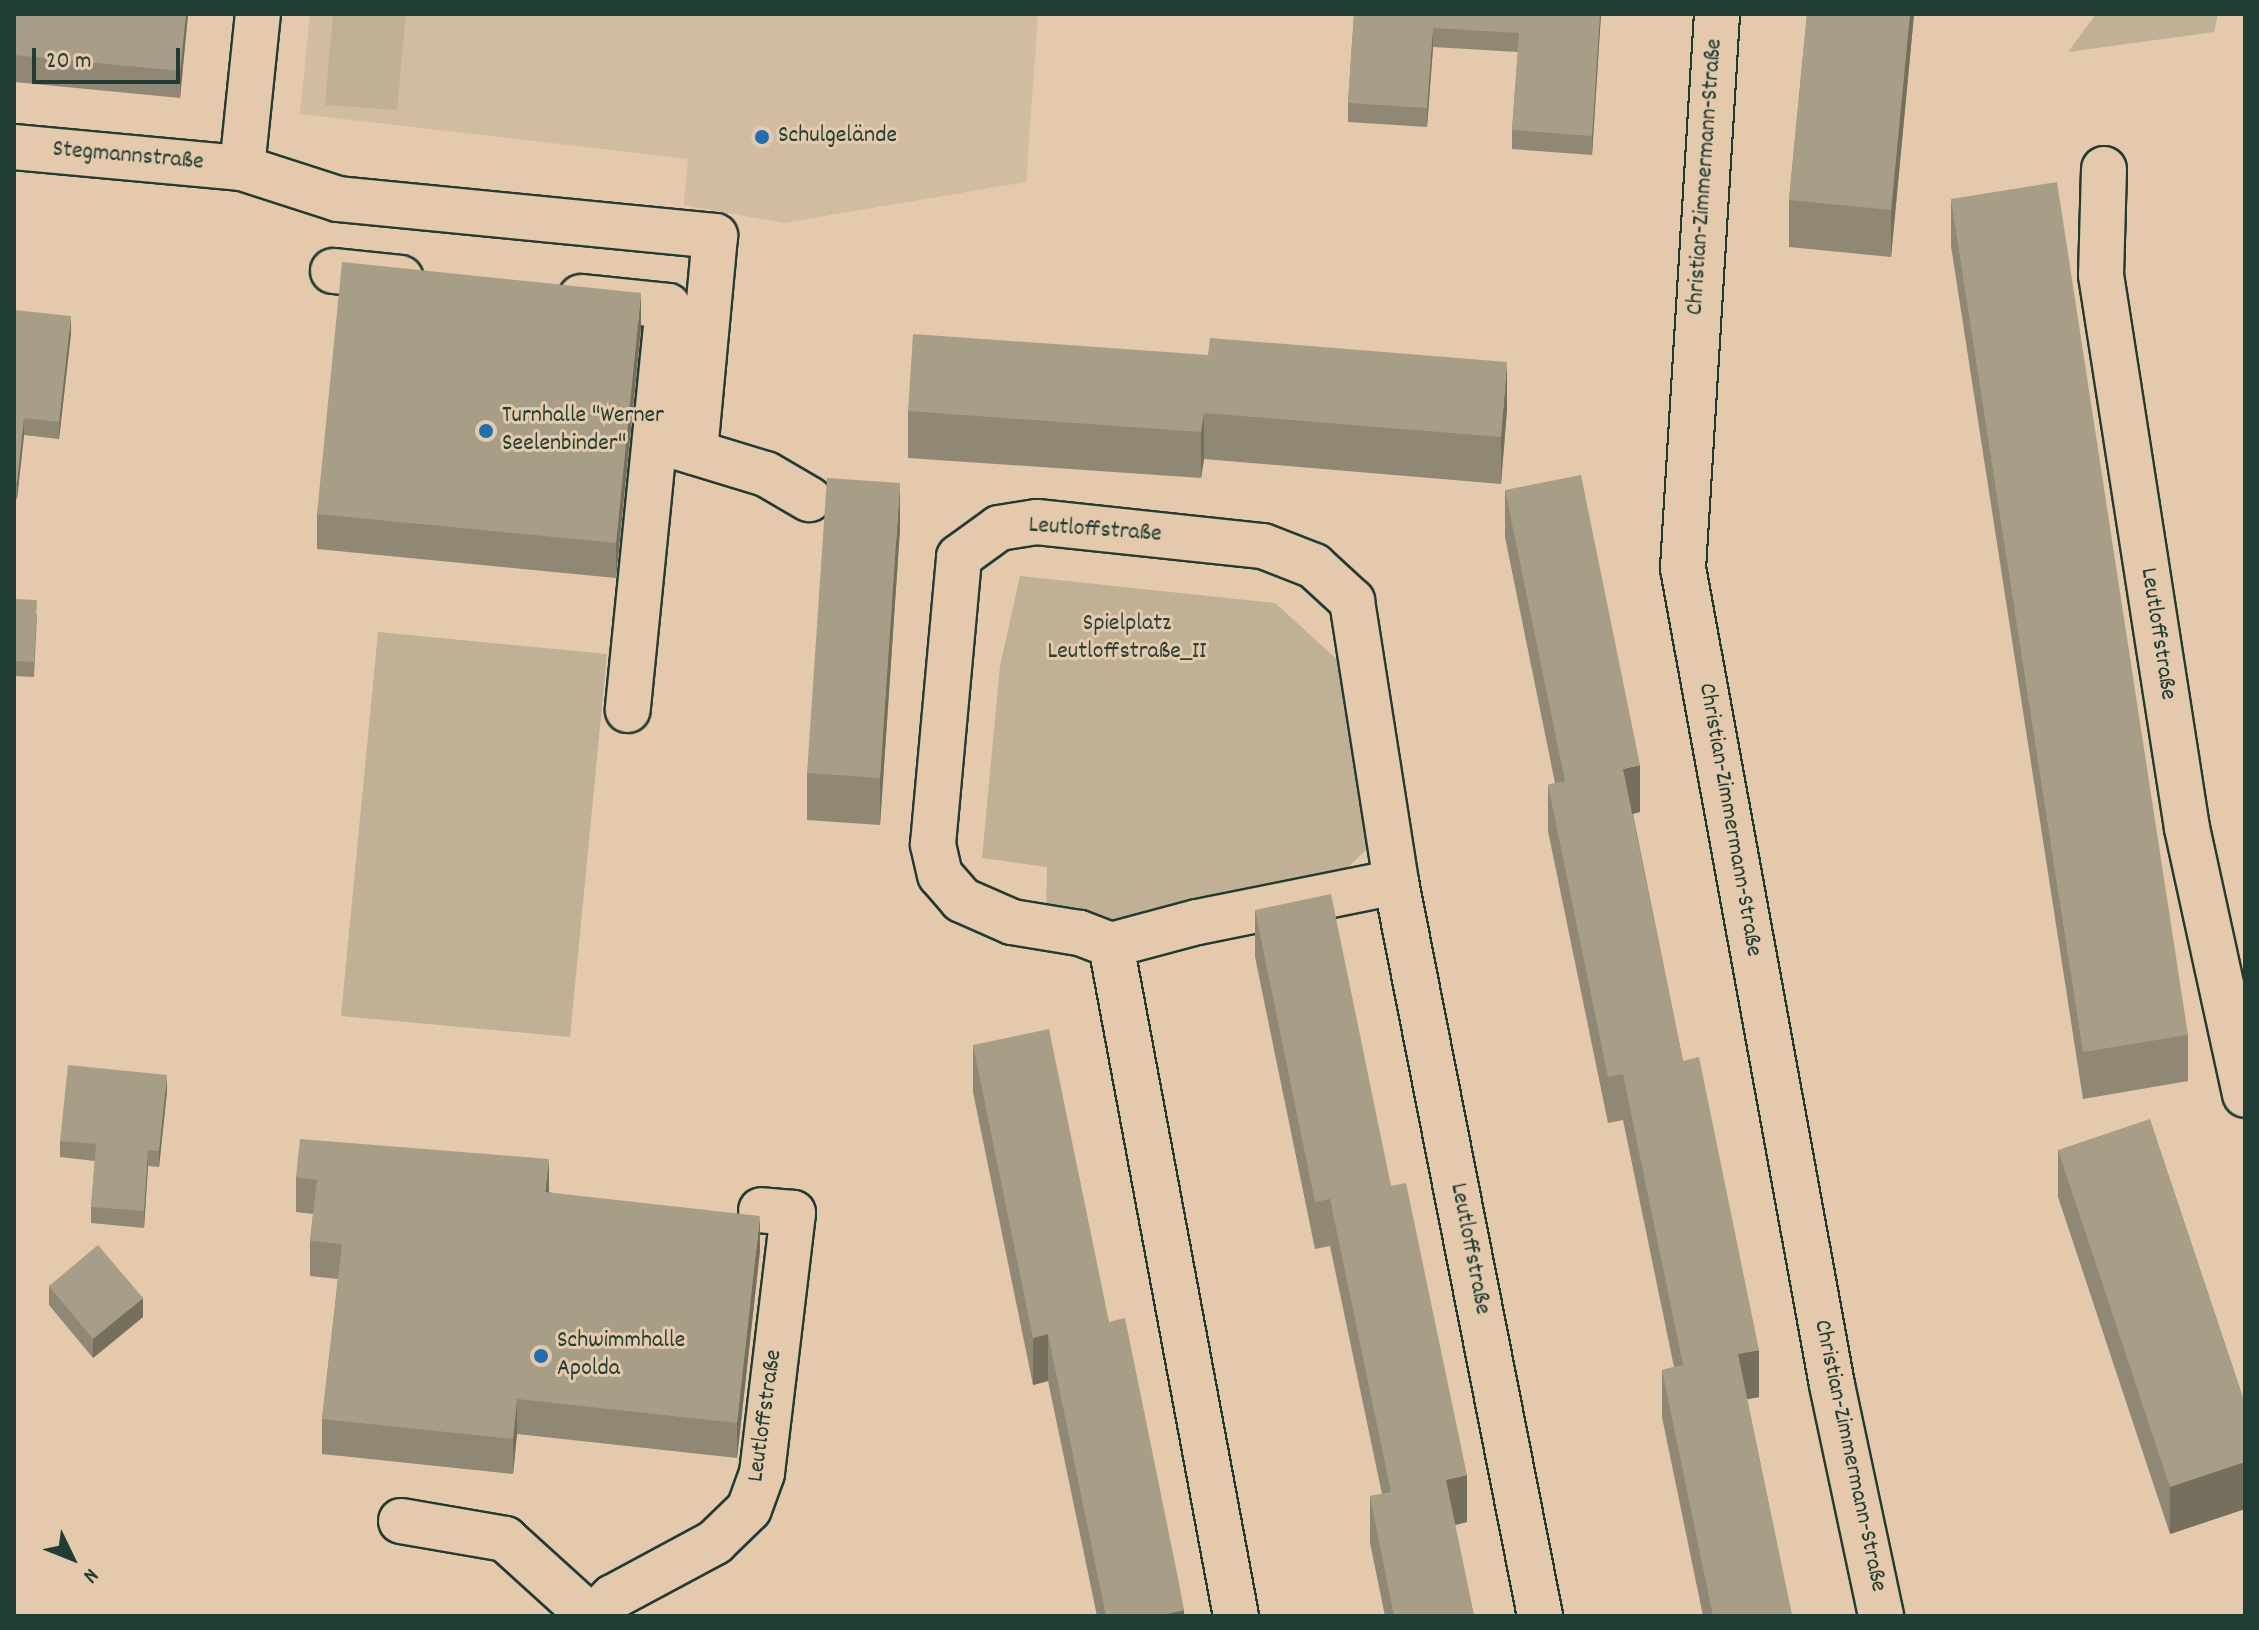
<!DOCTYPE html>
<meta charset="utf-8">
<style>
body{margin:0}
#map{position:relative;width:2259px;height:1630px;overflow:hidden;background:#e4c9ac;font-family:Dekko,sans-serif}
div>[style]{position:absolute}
.built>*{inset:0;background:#d2bca1}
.green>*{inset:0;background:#c0b096}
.roads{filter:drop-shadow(2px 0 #1f3d34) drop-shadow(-2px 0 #1f3d34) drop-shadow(0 2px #1f3d34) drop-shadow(0 -2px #1f3d34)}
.minor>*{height:44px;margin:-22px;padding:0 22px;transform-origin:22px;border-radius:22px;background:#e4c9ac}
.wall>*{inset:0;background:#908874}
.shaded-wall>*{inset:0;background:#766f5e}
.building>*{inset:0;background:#a89e87}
.dots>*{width:22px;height:22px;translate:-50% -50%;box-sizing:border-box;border:4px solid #e4c9ac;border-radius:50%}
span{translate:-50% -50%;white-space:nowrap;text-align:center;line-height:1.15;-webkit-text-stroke:6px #e4c9ac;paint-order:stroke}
.poi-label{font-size:24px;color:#1f3d34}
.left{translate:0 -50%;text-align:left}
.street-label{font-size:24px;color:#1f3d34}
.park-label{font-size:24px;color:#274339}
.frame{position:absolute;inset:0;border:16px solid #1f3d34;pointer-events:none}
.north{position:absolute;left:32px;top:1518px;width:80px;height:80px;-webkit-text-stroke:6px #e4c9ac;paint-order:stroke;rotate:133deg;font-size:22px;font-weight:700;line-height:32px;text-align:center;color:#1f3d34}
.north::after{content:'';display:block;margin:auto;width:28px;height:36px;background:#1f3d34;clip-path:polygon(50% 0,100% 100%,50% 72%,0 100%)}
.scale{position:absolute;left:32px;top:48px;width:148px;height:36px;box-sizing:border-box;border:4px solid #1f3d34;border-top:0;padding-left:10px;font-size:24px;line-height:28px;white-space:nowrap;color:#1f3d34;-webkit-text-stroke:6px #e4c9ac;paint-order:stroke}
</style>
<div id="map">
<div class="built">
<i style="clip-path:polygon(310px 14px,1038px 14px,1026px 182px,784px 223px,684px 205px,688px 159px,300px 114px)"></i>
</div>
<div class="green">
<i style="clip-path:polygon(333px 14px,406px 14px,397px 110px,325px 105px)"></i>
<i style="clip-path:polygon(2096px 14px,2218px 14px,2214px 32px,2068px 52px)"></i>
<i style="clip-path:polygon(1020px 576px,1275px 603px,1340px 662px,1373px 818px,1368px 848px,1341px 874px,1111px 929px,1046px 911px,1047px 867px,982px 858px,1000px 666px)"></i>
<i style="clip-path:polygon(378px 632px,607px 654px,570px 1037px,341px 1016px)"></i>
</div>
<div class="roads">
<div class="minor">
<i style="left:1717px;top:14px;width:555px;rotate:93.51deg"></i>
<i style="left:1683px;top:568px;width:830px;rotate:79.66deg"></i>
<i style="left:1832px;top:1385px;width:236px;rotate:78deg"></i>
<i style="left:14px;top:147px;width:229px;rotate:5.3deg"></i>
<i style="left:242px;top:168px;width:101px;rotate:17.9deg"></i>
<i style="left:338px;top:199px;width:379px;rotate:5.6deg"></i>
<i style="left:715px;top:236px;width:217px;rotate:95.3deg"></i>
<i style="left:242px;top:168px;width:155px;rotate:-84.1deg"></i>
<i style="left:2104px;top:169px;width:106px;rotate:91.6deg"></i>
<i style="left:2101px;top:275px;width:560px;rotate:81.16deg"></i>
<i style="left:2187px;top:828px;width:273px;rotate:77.7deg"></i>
<i style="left:333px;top:271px;width:68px;rotate:5.9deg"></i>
<i style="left:581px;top:297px;width:87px;rotate:5.9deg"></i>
<i style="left:668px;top:306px;width:406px;rotate:95.7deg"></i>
<i style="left:667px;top:444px;width:103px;rotate:16.9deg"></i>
<i style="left:766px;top:474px;width:50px;rotate:30.2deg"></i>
<i style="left:1396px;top:882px;width:203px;rotate:168.6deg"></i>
<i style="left:1197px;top:922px;width:89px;rotate:165deg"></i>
<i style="left:1111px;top:945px;width:34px;rotate:-159deg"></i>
<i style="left:1079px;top:933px;width:68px;rotate:-170.7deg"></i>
<i style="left:1012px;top:922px;width:55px;rotate:-156.3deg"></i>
<i style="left:962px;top:900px;width:33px;rotate:-131deg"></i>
<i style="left:940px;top:875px;width:32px;rotate:-103deg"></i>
<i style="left:933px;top:844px;width:288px;rotate:-84.8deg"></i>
<i style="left:959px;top:557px;width:49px;rotate:-35.9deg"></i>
<i style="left:999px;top:528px;width:38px;rotate:-9deg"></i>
<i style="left:1037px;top:522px;width:227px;rotate:6.1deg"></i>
<i style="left:1263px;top:546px;width:55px;rotate:21.4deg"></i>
<i style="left:1314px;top:566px;width:52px;rotate:42.6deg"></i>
<i style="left:1352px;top:601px;width:284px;rotate:81.1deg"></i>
<i style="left:1396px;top:882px;width:748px;rotate:78.9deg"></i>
<i style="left:1111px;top:945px;width:683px;rotate:79.45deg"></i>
<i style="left:401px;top:1521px;width:106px;rotate:9.8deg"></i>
<i style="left:505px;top:1539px;width:115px;rotate:42.2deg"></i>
<i style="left:594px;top:1616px;width:27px;rotate:-45deg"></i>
<i style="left:613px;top:1597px;width:116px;rotate:-28.3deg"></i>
<i style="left:715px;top:1542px;width:47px;rotate:-44.1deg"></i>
<i style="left:749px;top:1509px;width:38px;rotate:-70deg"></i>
<i style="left:762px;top:1473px;width:262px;rotate:-83.2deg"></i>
<i style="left:793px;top:1213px;width:32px;rotate:-175deg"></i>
</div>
</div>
<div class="wall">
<i style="clip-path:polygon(14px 14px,188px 14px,180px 98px,14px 82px)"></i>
<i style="clip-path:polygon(1354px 14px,1601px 14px,1592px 155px,1512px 149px,1512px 130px,1518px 52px,1433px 47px,1427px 127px,1348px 122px,1348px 103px)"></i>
<i style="clip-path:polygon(1807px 14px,1914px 14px,1891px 257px,1789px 247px,1789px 200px)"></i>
<i style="clip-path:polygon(1951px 199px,2188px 1035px,2188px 1081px,2083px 1099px,1951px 246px)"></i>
<i style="clip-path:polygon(14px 310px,71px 333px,59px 439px,24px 435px,17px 499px,14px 499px)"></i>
<i style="clip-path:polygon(641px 328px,616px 578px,317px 549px,317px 514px)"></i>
<i style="clip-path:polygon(1507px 409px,1501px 484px,1204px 459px,1201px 478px,908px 458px,908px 411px)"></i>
<i style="clip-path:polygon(1505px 490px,1640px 812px,1633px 814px,1683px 1061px,1759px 1397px,1747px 1399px,1792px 1616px,1703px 1616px,1662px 1417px,1662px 1370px,1674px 1367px,1623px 1120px,1608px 1123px,1548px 831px,1548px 785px,1555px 783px,1505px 537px)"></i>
<i style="clip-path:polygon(900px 529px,880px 825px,807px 820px,807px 773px)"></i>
<i style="clip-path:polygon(14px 599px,37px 615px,34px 677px,14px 676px)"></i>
<i style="clip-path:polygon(1255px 910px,1391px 1186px,1467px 1522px,1455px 1525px,1474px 1616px,1385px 1616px,1370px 1543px,1370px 1496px,1382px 1494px,1330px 1246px,1315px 1249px,1255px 957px)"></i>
<i style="clip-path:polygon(973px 1045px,1109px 1322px,1184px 1616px,1097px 1616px,1048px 1381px,1033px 1385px,973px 1092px)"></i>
<i style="clip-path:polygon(167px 1091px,159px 1167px,148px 1166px,144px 1228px,91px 1223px,91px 1207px,95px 1161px,60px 1157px,60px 1141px)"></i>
<i style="clip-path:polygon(2058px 1150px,2245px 1403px,2245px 1509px,2170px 1534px,2058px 1197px)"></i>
<i style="clip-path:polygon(296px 1177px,549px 1192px,760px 1250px,737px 1458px,517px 1434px,513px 1474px,322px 1454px,322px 1419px,338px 1279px,310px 1276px,310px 1241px,313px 1214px,296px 1212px)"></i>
<i style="clip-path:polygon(49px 1286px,143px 1317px,93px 1358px,49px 1305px)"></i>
</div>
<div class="shaded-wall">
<i style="clip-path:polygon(186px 14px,188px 14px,180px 98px,180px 71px)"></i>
<i style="clip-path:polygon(1600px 14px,1601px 14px,1592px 155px,1592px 136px)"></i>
<i style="clip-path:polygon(1910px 14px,1914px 14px,1891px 257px,1891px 210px)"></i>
<i style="clip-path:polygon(1433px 28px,1433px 47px,1427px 127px,1427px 108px)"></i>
<i style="clip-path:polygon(641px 293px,641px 328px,616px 578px,616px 543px)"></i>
<i style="clip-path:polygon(71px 316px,71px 333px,59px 439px,59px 422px)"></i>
<i style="clip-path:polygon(1507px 362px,1507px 409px,1501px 484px,1501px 437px)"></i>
<i style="clip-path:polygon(1204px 413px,1204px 459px,1201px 478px,1201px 432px)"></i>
<i style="clip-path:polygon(24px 418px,24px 435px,17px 499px,17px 482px)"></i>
<i style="clip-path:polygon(900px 483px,900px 529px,880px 825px,880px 778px)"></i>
<i style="clip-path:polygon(1640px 765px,1640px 812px,1623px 816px,1623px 769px)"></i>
<i style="clip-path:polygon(167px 1075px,167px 1091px,159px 1167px,159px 1151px)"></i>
<i style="clip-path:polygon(148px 1150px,148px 1166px,144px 1228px,144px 1211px)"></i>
<i style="clip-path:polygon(549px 1159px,549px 1194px,545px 1192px)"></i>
<i style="clip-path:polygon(760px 1216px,760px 1250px,737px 1458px,737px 1423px)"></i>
<i style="clip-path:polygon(143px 1298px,143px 1317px,93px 1358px,93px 1339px)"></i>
<i style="clip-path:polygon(1048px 1334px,1048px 1381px,1033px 1385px,1033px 1338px)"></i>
<i style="clip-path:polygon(1759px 1350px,1759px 1397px,1738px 1401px,1738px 1354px)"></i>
<i style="clip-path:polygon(517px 1399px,517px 1434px,513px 1474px,513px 1439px)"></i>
<i style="clip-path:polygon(2245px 1462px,2245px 1509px,2170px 1534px,2170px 1487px)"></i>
<i style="clip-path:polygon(1467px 1475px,1467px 1522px,1446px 1527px,1446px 1480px)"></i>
<i style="clip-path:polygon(1184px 1610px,1184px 1616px,1163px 1616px,1163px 1615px)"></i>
</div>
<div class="building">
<i style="clip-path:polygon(14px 14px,186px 14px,180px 71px,14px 55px)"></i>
<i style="clip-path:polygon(1354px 14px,1600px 14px,1592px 136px,1512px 130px,1519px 33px,1433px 28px,1427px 108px,1348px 103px)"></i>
<i style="clip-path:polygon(1807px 14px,1910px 14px,1891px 210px,1789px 200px)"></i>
<i style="clip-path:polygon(2057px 182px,2188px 1035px,2083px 1052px,1951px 199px)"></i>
<i style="clip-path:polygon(342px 262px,641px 293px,616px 543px,317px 514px)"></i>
<i style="clip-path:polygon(14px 310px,71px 316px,59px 422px,24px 418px,17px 482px,14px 482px)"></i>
<i style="clip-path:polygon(913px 334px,1208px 355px,1210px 338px,1507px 362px,1501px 437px,1204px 413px,1201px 432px,908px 411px)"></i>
<i style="clip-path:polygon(1581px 475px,1640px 765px,1623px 769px,1683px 1061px,1699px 1057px,1759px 1350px,1738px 1354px,1792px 1616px,1713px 1616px,1662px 1370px,1683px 1365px,1623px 1074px,1608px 1077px,1548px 785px,1565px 781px,1505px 490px)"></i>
<i style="clip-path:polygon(827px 478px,900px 483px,880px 778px,807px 773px)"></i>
<i style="clip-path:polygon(14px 599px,37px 600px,34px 662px,14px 661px)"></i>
<i style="clip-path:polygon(1331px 894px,1391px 1186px,1406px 1183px,1467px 1475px,1446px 1480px,1474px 1616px,1394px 1616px,1370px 1496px,1391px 1492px,1330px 1199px,1315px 1202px,1255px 910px)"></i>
<i style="clip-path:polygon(1049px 1029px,1109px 1322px,1125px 1318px,1178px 1578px,1184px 1610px,1163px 1615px,1163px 1616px,1106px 1616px,1048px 1334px,1033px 1338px,973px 1045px)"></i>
<i style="clip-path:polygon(68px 1065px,167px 1075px,159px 1151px,148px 1150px,144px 1211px,91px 1207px,96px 1144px,60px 1141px)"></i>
<i style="clip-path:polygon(2150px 1119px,2245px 1403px,2245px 1462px,2170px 1487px,2058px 1150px)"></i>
<i style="clip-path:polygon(300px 1139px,549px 1159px,545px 1192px,760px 1216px,737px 1423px,517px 1399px,513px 1439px,322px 1419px,342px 1244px,310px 1241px,317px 1180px,296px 1177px)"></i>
<i style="clip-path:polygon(98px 1245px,143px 1298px,93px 1339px,49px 1286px)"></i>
</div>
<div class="dots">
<i style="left:762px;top:137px;background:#1f6fb2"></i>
<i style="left:486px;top:431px;background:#1f6fb2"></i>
<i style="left:541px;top:1356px;background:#1f6fb2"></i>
</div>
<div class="poi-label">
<span class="left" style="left:778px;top:137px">Schulgelände</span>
<span class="left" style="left:502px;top:431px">Turnhalle "Werner<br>Seelenbinder"</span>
<span class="left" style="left:557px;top:1356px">Schwimmhalle<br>Apolda</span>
</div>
<div class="street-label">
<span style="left:128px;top:157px;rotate:5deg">Stegmannstraße</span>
<span style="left:1706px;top:177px;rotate:-86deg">Christian-Zimmermann-Straße</span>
<span style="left:1095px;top:531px;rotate:4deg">Leutloffstraße</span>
<span style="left:2157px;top:634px;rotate:81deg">Leutloffstraße</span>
<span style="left:1729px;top:820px;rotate:80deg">Christian-Zimmermann-Straße</span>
<span style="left:1469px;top:1249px;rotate:79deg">Leutloffstraße</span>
<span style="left:766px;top:1416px;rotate:-82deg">Leutloffstraße</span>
<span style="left:1849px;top:1456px;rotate:78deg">Christian-Zimmermann-Straße</span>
</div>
<div class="park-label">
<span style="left:1127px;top:639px">Spielplatz<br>Leutloffstraße_II</span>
</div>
<div class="frame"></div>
<div class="north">N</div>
<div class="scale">20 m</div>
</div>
